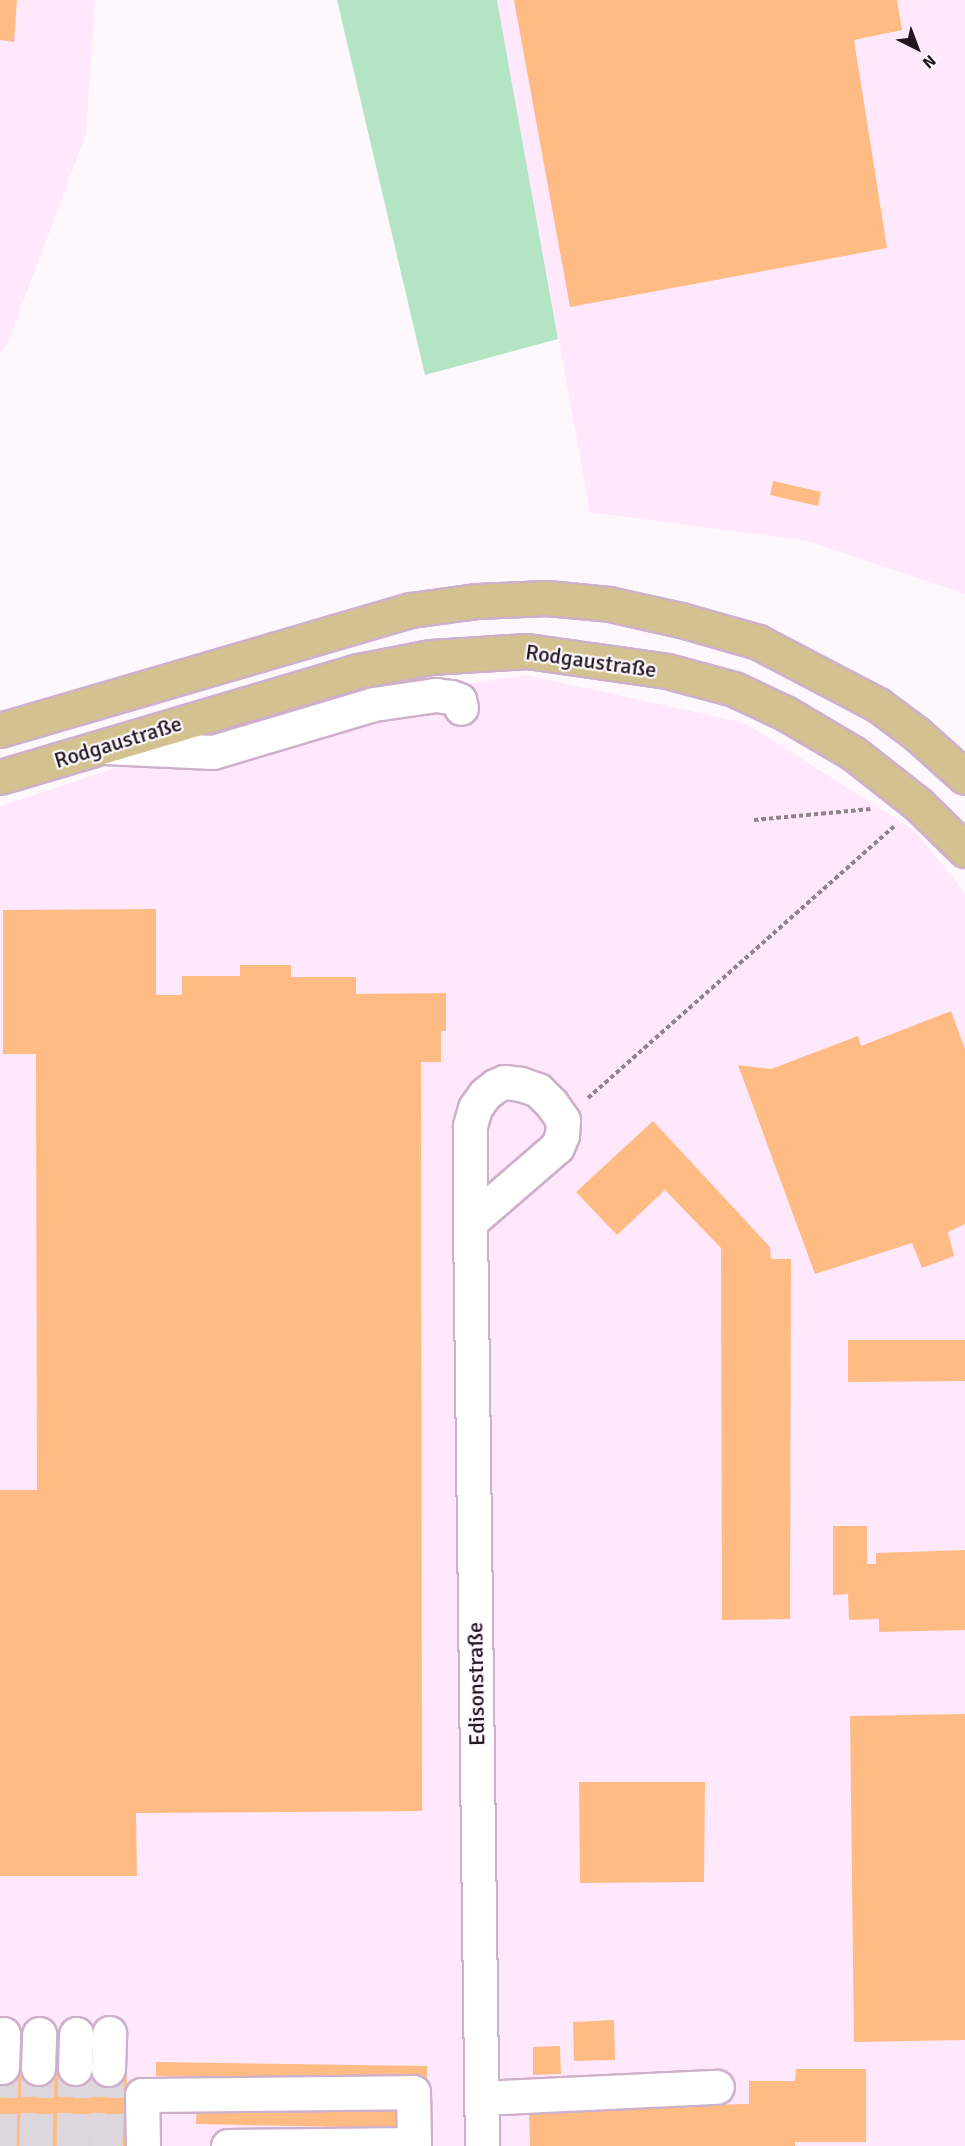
<!DOCTYPE html>
<meta charset="utf-8">
<style>
body{margin:0}
#map{position:relative;width:965px;height:2146px;overflow:hidden;background:#fef8fd;font-family:Signika,sans-serif}
div>[style]{position:absolute}
.built>*{inset:0;background:#ffe8fc}
.green>*{inset:0;background:#b3e5c5}
.building>*{inset:0;background:#febc84}
.minor-tunnel>*{height:33px;margin-top:-16.5px;transform-origin:0;background:repeating-linear-gradient(90deg,#ddd6dc 0 33px,transparent 0 49px)}
.path>*{height:4px;margin-top:-2px;transform-origin:0;background:repeating-linear-gradient(90deg,#8d858c 0 4.5px,transparent 0 7.5px)}
.roads{filter:drop-shadow(2px 0 #ceb0cb) drop-shadow(-2px 0 #ceb0cb) drop-shadow(0 2px #ceb0cb) drop-shadow(0 -2px #ceb0cb)}
.minor>*{height:33px;margin:-16.5px;padding:0 16.5px;transform-origin:16.5px;border-radius:16.5px;background:#fff}
.major>*{height:33px;margin:-16.5px;padding:0 16.5px;transform-origin:16.5px;border-radius:16.5px;background:#d3c28f}
span{translate:-50% -50%;white-space:nowrap;text-align:center;line-height:1.15;-webkit-text-stroke:4.5px #fef8fd;paint-order:stroke}
.street-label{font-size:22px;color:#221720}
.north{position:absolute;left:887px;top:18px;width:60px;height:60px;-webkit-text-stroke:4px #fef8fd;paint-order:stroke;rotate:138deg;font-size:16px;font-weight:700;line-height:24px;text-align:center;color:#221720}
.north::after{content:'';display:block;margin:auto;width:21px;height:27px;background:#221720;clip-path:polygon(50% 0,100% 100%,50% 72%,0 100%)}
</style>
<div id="map">
<div class="built">
<i style="clip-path:polygon(0 0,95px 0,86px 134px,8px 342px,0 354px)"></i>
<i style="clip-path:polygon(497px 0,965px 0,965px 594px,807px 541px,590px 512px)"></i>
<i style="clip-path:polygon(526px 675px,745px 723px,914px 830px,965px 893px,965px 2146px,0 2146px,0 806px,285px 712px)"></i>
</div>
<div class="green">
<i style="clip-path:polygon(337px 0,497px 0,558px 339px,425px 375px)"></i>
</div>
<div class="building">
<i style="clip-path:polygon(0 0,17px 0,14px 42px,0 40px)"></i>
<i style="clip-path:polygon(514px 0,897px 0,902px 30px,854px 40px,887px 248px,570px 307px)"></i>
<i style="clip-path:polygon(773px 481px,821px 492px,818px 506px,770px 495px)"></i>
<i style="clip-path:polygon(156px 909px,156px 995px,182px 995px,182px 976px,240px 976px,240px 965px,291px 965px,291px 977px,356px 977px,356px 994px,446px 993px,446px 1031px,441px 1031px,441px 1062px,421px 1062px,422px 1811px,136px 1813px,137px 1876px,0 1876px,0 1490px,37px 1490px,36px 1054px,3px 1054px,3px 910px)"></i>
<i style="clip-path:polygon(951px 1011px,965px 1049px,965px 1224px,948px 1232px,954px 1256px,922px 1268px,912px 1243px,815px 1274px,738px 1065px,771px 1069px,858px 1036px,861px 1046px)"></i>
<i style="clip-path:polygon(653px 1121px,770px 1247px,771px 1259px,791px 1259px,790px 1619px,722px 1620px,721px 1248px,665px 1190px,617px 1235px,576px 1192px)"></i>
<i style="clip-path:polygon(848px 1340px,965px 1340px,965px 1381px,848px 1382px)"></i>
<i style="clip-path:polygon(833px 1526px,867px 1526px,867px 1564px,876px 1564px,876px 1553px,965px 1550px,965px 1630px,879px 1632px,879px 1619px,849px 1620px,848px 1594px,833px 1595px)"></i>
<i style="clip-path:polygon(965px 1714px,965px 2040px,854px 2042px,850px 1716px)"></i>
<i style="clip-path:polygon(579px 1782px,705px 1782px,704px 1882px,580px 1883px)"></i>
<i style="clip-path:polygon(614px 2020px,615px 2060px,574px 2061px,573px 2022px)"></i>
<i style="clip-path:polygon(560px 2046px,561px 2074px,533px 2075px,533px 2047px)"></i>
<i style="clip-path:polygon(156px 2062px,427px 2066px,427px 2079px,156px 2076px)"></i>
<i style="clip-path:polygon(0 2067px,127px 2069px,126px 2146px,0 2146px)"></i>
<i style="clip-path:polygon(796px 2069px,866px 2069px,866px 2142px,795px 2142px,795px 2146px,530px 2146px,529px 2107px,666px 2106px,666px 2100px,706px 2100px,706px 2105px,749px 2104px,749px 2081px,795px 2081px)"></i>
<i style="clip-path:polygon(197px 2100px,398px 2104px,398px 2128px,196px 2124px)"></i>
</div>
<div class="minor-tunnel">
<i style="left:0;top:2146px;width:79px;rotate:-88.5deg"></i>
<i style="left:36px;top:2146px;width:78px;rotate:-88.5deg"></i>
<i style="left:73px;top:2146px;width:78px;rotate:-88.5deg"></i>
<i style="left:106px;top:2146px;width:77px;rotate:-88.5deg"></i>
</div>
<div class="path">
<i style="left:754px;top:820px;width:117px;rotate:-5.4deg"></i>
<i style="left:588px;top:1098px;width:409px;rotate:-41.6deg"></i>
</div>
<div class="roads">
<div class="minor">
<i style="left:105px;top:747px;width:108px;rotate:2.7deg"></i>
<i style="left:213px;top:752px;width:168px;rotate:-16.6deg"></i>
<i style="left:374px;top:704px;width:63px;rotate:-8.3deg"></i>
<i style="left:436px;top:695px;width:15px;rotate:8deg"></i>
<i style="left:451px;top:697px;width:9px;rotate:21deg"></i>
<i style="left:459px;top:700px;width:8px;rotate:76deg"></i>
<i style="left:470px;top:1222px;width:115px;rotate:-40.8deg"></i>
<i style="left:557px;top:1147px;width:13px;rotate:-67deg"></i>
<i style="left:562px;top:1135px;width:15px;rotate:-86deg"></i>
<i style="left:563px;top:1120px;width:21px;rotate:-125deg"></i>
<i style="left:551px;top:1103px;width:18px;rotate:-135deg"></i>
<i style="left:538px;top:1090px;width:18px;rotate:-161deg"></i>
<i style="left:521px;top:1084px;width:17px;rotate:-173deg"></i>
<i style="left:504px;top:1082px;width:10px;rotate:156deg"></i>
<i style="left:495px;top:1086px;width:13px;rotate:141deg"></i>
<i style="left:485px;top:1094px;width:17px;rotate:126deg"></i>
<i style="left:475px;top:1108px;width:19px;rotate:106deg"></i>
<i style="left:470px;top:1126px;width:96px;rotate:90deg"></i>
<i style="left:470px;top:1222px;width:924px;rotate:89.26deg"></i>
<i style="left:2px;top:2067px;width:33px;rotate:-88deg"></i>
<i style="left:38px;top:2068px;width:34px;rotate:-88deg"></i>
<i style="left:75px;top:2068px;width:34px;rotate:-88deg"></i>
<i style="left:108px;top:2069px;width:36px;rotate:-88deg"></i>
<i style="left:481px;top:2098px;width:236px;rotate:-2.7deg"></i>
<i style="left:143px;top:2146px;width:51px;rotate:-91.1deg"></i>
<i style="left:142px;top:2095px;width:271px;rotate:-0.6deg"></i>
<i style="left:413px;top:2092px;width:52px;rotate:88.9deg"></i>
<i style="left:414px;top:2144px;width:186px;rotate:179.4deg"></i>
</div>
<div class="major">
<i style="left:0;top:730px;width:428px;rotate:-16.3deg"></i>
<i style="left:411px;top:610px;width:67px;rotate:-7.8deg"></i>
<i style="left:477px;top:601px;width:70px;rotate:-2.5deg"></i>
<i style="left:547px;top:598px;width:62px;rotate:5.5deg"></i>
<i style="left:609px;top:604px;width:74px;rotate:12.5deg"></i>
<i style="left:681px;top:620px;width:80px;rotate:15.9deg"></i>
<i style="left:758px;top:642px;width:136px;rotate:27.7deg"></i>
<i style="left:878px;top:705px;width:49px;rotate:36.6deg"></i>
<i style="left:917px;top:734px;width:64px;rotate:41.9deg"></i>
<i style="left:0;top:777px;width:374px;rotate:-16.5deg"></i>
<i style="left:359px;top:671px;width:73px;rotate:-11deg"></i>
<i style="left:431px;top:657px;width:96px;rotate:-3.6deg"></i>
<i style="left:527px;top:651px;width:141px;rotate:8.1deg"></i>
<i style="left:667px;top:671px;width:69px;rotate:15deg"></i>
<i style="left:734px;top:689px;width:56px;rotate:25.2deg"></i>
<i style="left:785px;top:713px;width:79px;rotate:30.5deg"></i>
<i style="left:853px;top:753px;width:83px;rotate:38.1deg"></i>
<i style="left:918px;top:804px;width:66px;rotate:44.4deg"></i>
</div>
</div>
<div class="street-label">
<span style="left:591px;top:661px;rotate:8deg">Rodgaustraße</span>
<span style="left:118px;top:742px;rotate:-17deg">Rodgaustraße</span>
<span style="left:476px;top:1684px;rotate:-91deg">Edisonstraße</span>
</div>
<div class="north">N</div>
</div>
